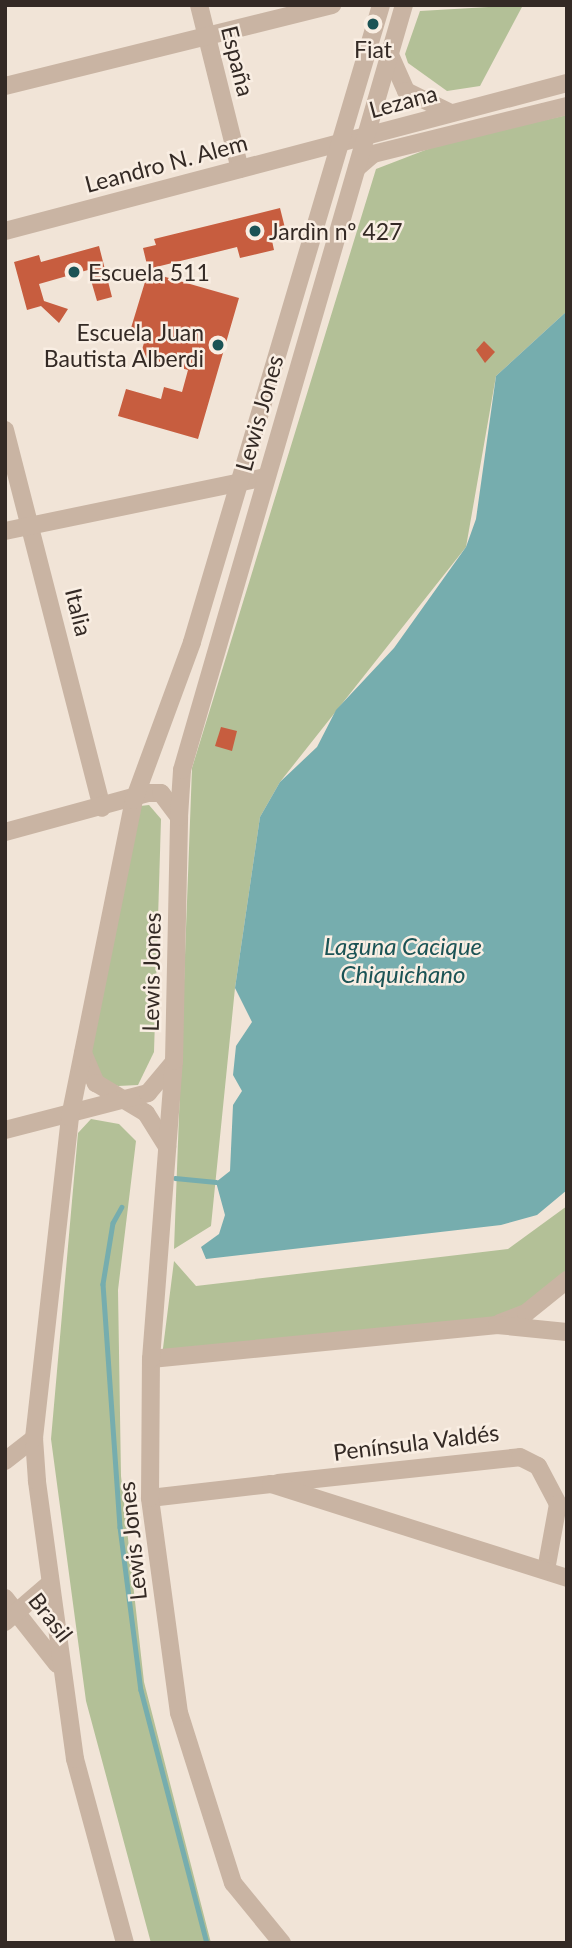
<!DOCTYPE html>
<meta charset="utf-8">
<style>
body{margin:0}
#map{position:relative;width:572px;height:1948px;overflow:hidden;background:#f1e4d7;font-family:Lato,sans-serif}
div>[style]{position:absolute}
.green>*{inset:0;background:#b3c097}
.water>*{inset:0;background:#76adae}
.stream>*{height:4.5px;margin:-2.25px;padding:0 2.25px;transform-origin:2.25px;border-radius:2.25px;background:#76adae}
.building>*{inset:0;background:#c75d3f}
.minor>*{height:18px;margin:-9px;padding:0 9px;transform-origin:9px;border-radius:9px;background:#c9b4a3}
.dots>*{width:19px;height:19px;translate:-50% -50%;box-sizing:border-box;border:4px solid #f9eee3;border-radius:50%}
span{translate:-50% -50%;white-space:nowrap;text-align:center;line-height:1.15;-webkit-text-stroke:5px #f9eee3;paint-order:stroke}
.poi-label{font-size:23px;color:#342a25}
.left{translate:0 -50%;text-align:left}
.right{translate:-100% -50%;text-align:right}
.street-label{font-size:23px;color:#342a25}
.water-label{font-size:24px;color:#1b5355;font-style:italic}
.frame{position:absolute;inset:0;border:7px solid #342a25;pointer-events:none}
</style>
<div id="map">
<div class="green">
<i style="clip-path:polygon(523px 5px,480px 86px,447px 91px,408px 63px,405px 54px,420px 11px)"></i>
<i style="clip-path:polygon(567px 115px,567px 311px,496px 376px,466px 547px,280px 782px,260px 817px,235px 988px,211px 1226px,174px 1249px,192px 768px,376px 169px,441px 144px)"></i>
<i style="clip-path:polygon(149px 805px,161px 819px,154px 1052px,138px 1085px,118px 1086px,100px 1080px,87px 1046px,140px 806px)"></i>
<i style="clip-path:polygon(91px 1119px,119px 1124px,136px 1141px,118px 1290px,121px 1476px,144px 1682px,211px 1943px,151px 1943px,86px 1701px,51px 1439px,78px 1133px)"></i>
<i style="clip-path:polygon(567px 1206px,567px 1280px,526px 1313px,161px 1364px,174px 1261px,196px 1286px,508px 1249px)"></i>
</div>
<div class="water">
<i style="clip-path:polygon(567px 311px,567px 1190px,537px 1215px,501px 1225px,206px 1259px,201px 1247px,219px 1234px,225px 1215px,216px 1182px,230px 1171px,233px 1105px,242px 1091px,233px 1075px,236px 1046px,252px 1022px,235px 988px,260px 817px,280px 782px,317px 747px,336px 710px,394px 648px,466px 547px,476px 519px,496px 376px)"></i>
</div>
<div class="stream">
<i style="left:175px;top:1178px;width:41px;rotate:5.6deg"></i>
<i style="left:122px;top:1207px;width:18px;rotate:119deg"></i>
<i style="left:113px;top:1223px;width:62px;rotate:99.3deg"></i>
<i style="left:103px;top:1284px;width:244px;rotate:86deg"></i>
<i style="left:120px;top:1527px;width:164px;rotate:82.7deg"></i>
<i style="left:141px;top:1690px;width:261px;rotate:75.4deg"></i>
</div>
<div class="building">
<i style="clip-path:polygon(280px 208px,286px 232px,271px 236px,274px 250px,240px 258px,237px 247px,148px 269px,143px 248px,156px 245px,154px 239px)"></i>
<i style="clip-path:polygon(99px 246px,112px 297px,97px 301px,88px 270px,39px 284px,44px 301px,68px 309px,59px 323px,41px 306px,27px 310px,14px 262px,39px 255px,41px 262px)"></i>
<i style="clip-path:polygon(148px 272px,239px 298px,198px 439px,118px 416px,126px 389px,161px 399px,164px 387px,182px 392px,188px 370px,140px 356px,147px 333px,131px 328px)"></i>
<i style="clip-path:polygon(484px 341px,495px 352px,485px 363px,476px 350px)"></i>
<i style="clip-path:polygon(221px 727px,237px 731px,232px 751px,215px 746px)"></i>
</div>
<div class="minor">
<i style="left:199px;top:5px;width:169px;rotate:76deg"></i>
<i style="left:390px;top:55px;width:39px;rotate:66deg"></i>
<i style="left:406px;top:91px;width:50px;rotate:26.1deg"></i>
<i style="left:5px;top:86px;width:337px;rotate:-13.9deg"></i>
<i style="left:357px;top:168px;width:21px;rotate:-41deg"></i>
<i style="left:373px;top:154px;width:200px;rotate:-13.9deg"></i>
<i style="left:5px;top:231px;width:581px;rotate:-14.75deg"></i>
<i style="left:5px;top:430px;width:390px;rotate:75.6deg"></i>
<i style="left:5px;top:531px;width:267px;rotate:-11.7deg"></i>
<i style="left:5px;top:832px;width:148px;rotate:-15.3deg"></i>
<i style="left:148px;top:793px;width:13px"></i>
<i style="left:161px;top:793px;width:30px;rotate:53deg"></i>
<i style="left:83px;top:1053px;width:33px;rotate:67deg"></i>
<i style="left:96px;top:1083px;width:58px;rotate:31deg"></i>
<i style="left:146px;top:1113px;width:40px;rotate:58deg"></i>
<i style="left:5px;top:1130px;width:148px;rotate:-14.5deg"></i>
<i style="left:148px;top:1093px;width:40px;rotate:-50deg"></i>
<i style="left:500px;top:1323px;width:28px;rotate:-21deg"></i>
<i style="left:526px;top:1313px;width:53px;rotate:-38.8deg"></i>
<i style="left:151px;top:1359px;width:348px;rotate:-5.6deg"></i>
<i style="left:497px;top:1325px;width:70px;rotate:5.7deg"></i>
<i style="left:5px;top:1461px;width:37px;rotate:-38deg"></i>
<i style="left:278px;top:1483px;width:243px;rotate:-6.1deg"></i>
<i style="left:520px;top:1457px;width:20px;rotate:27deg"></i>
<i style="left:538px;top:1466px;width:43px;rotate:62.2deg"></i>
<i style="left:558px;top:1504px;width:67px;rotate:100.3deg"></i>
<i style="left:150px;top:1498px;width:122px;rotate:-6.6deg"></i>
<i style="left:271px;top:1484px;width:311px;rotate:17.6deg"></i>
<i style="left:5px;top:1598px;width:84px;rotate:51.8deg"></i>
<i style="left:5px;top:1622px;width:57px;rotate:-40.7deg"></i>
<i style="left:125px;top:1943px;width:191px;rotate:-105.2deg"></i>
<i style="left:75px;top:1759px;width:281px;rotate:-97.8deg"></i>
<i style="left:37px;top:1481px;width:43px;rotate:-94deg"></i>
<i style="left:34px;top:1438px;width:323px;rotate:-83.6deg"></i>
<i style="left:70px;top:1117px;width:323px;rotate:-78.6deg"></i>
<i style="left:134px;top:800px;width:168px;rotate:-69.8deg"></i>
<i style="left:192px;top:642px;width:664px;rotate:-73.47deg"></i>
<i style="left:282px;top:1943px;width:77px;rotate:-129.2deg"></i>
<i style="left:233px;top:1883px;width:178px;rotate:-107.6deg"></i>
<i style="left:179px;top:1713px;width:217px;rotate:-97.7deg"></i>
<i style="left:150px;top:1498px;width:139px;rotate:-89.6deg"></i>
<i style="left:151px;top:1359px;width:299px;rotate:-85.6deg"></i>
<i style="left:174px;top:1061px;width:244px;rotate:-88.8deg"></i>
<i style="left:179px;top:817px;width:47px;rotate:-86.3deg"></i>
<i style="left:182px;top:770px;width:797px;rotate:-73.82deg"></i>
</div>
<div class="dots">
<i style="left:373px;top:24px;background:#1b5355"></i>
<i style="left:255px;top:231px;background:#1b5355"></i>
<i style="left:74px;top:272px;background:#1b5355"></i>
<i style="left:218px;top:345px;background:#1b5355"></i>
</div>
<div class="poi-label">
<span style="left:373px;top:49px">Fiat</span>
<span class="left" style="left:269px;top:231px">Jardìn nº 427</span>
<span class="left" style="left:88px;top:272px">Escuela 511</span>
<span class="right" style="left:204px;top:345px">Escuela Juan<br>Bautista Alberdi</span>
</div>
<div class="street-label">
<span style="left:238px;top:61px;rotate:76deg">España</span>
<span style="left:403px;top:101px;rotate:-15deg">Lezana</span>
<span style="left:166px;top:163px;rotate:-15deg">Leandro N. Alem</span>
<span style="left:259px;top:413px;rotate:-74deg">Lewis Jones</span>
<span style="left:79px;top:612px;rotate:76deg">Italia</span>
<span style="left:151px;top:972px;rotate:-89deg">Lewis Jones</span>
<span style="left:416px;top:1442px;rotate:-7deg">Península Valdés</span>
<span style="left:132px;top:1541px;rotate:-96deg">Lewis Jones</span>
<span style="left:51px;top:1617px;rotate:52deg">Brasil</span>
</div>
<div class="water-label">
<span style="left:403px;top:960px">Laguna Cacique<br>Chiquichano</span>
</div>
<div class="frame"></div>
</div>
